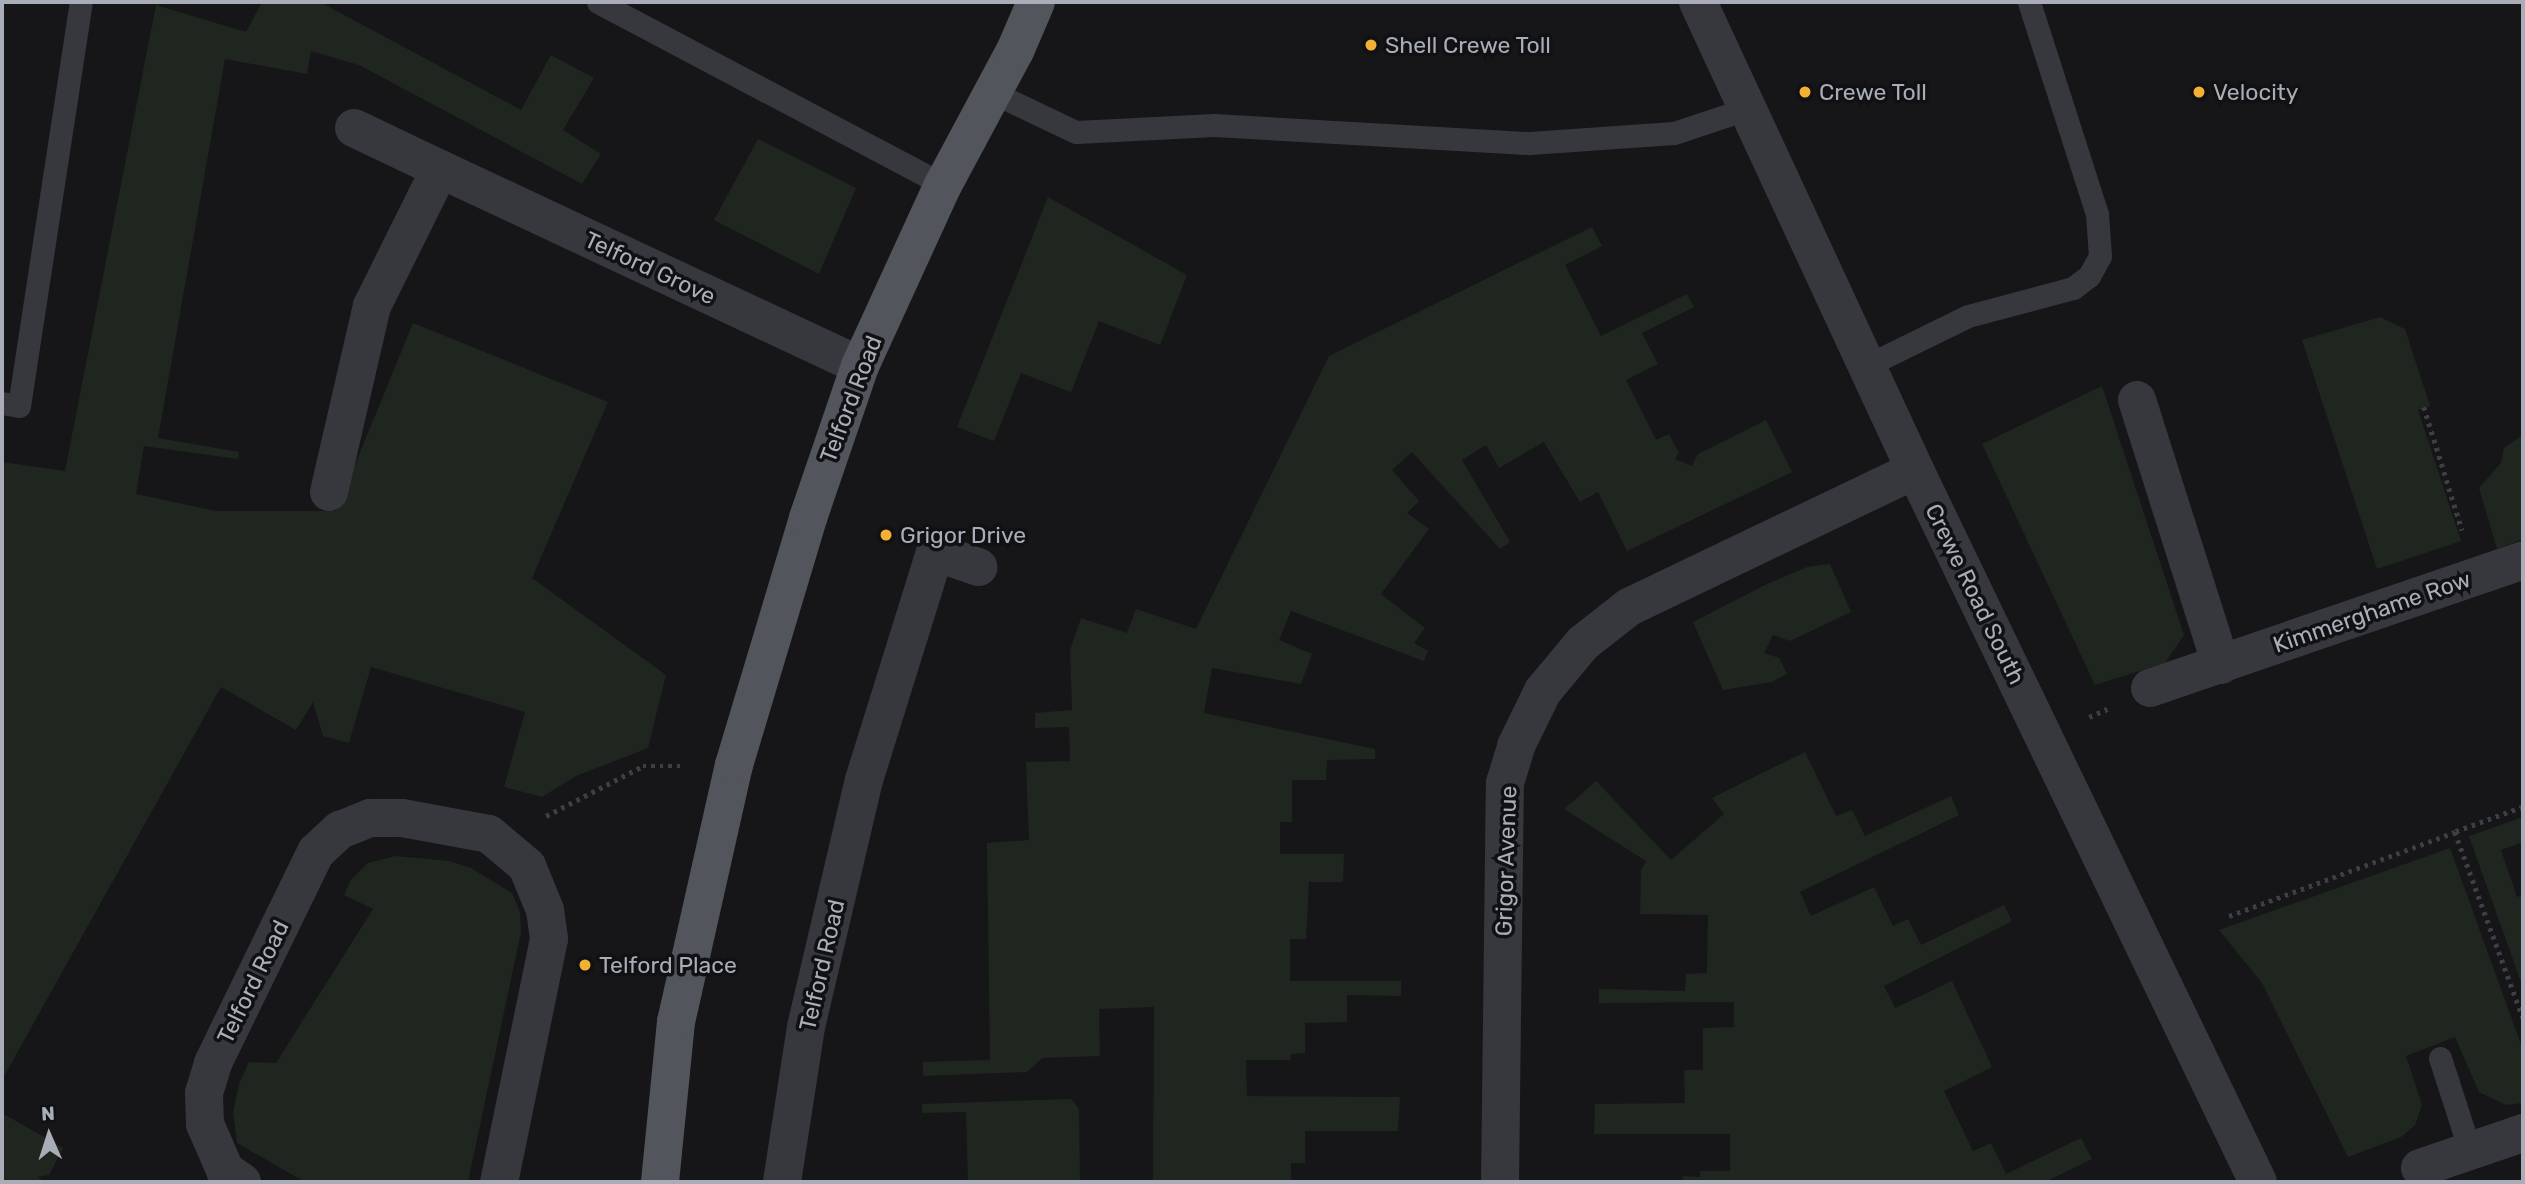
<!DOCTYPE html>
<style>
body{margin:0}
#map{position:relative;width:2525px;height:1184px;overflow:hidden;background:#161618;font-family:Rubik,sans-serif}
div>[style]{position:absolute}
.green>*{inset:0;background:#1e261f}
.path>*{height:4.5px;margin-top:-2.25px;transform-origin:0;background:repeating-linear-gradient(90deg,#3d3f44 0 3.5px,transparent 0 8.5px)}
.service>*{height:23px;margin:-11.5px;padding:0 11.5px;transform-origin:11.5px;border-radius:11.5px;background:#37383d}
.minor>*{height:38px;margin:-19px;padding:0 19px;transform-origin:19px;border-radius:19px;background:#37383d}
.tertiary>*{height:38px;margin:-19px;padding:0 19px;transform-origin:19px;border-radius:19px;background:#37383d}
.primary>*{height:38px;margin:-19px;padding:0 19px;transform-origin:19px;border-radius:19px;background:#53555c}
.dots>*{width:19px;height:19px;translate:-50% -50%;box-sizing:border-box;border:4px solid #111113;border-radius:50%}
span{translate:-50% -50%;white-space:nowrap;text-align:center;line-height:1.15;-webkit-text-stroke:7px #111113;paint-order:stroke}
.poi-label{font-size:23px;color:#a8adb8}
.left{translate:0 -50%;text-align:left}
.street-label{font-size:23px;color:#a8adb8}
.frame{position:absolute;inset:0;border:4px solid #a8adb8;pointer-events:none}
.north{position:absolute;left:14px;top:1100px;width:70px;height:70px;-webkit-text-stroke:5px #111113;paint-order:stroke;rotate:357deg;font-size:19px;font-weight:700;line-height:28px;text-align:center;color:#a8adb8}
.north::after{content:'';display:block;margin:auto;width:24px;height:32px;background:#a8adb8;clip-path:polygon(50% 0,100% 100%,50% 72%,0 100%)}
</style>
<div id="map">
<div class="green">
<i style="clip-path:polygon(262px 2px,320px 2px,521px 110px,551px 55px,594px 78px,563px 130px,601px 154px,582px 184px,359px 65px,311px 51px,307px 74px,225px 59px,158px 438px,239px 452px,238px 459px,144px 446px,136px 494px,216px 511px,336px 511px,413px 323px,608px 402px,532px 578px,666px 675px,648px 748px,576px 776px,542px 797px,504px 787px,525px 712px,371px 667px,349px 743px,323px 736px,313px 702px,296px 730px,221px 687px,2px 1080px,2px 462px,65px 471px,156px 5px,246px 32px)"></i>
<i style="clip-path:polygon(758px 139px,856px 188px,819px 274px,714px 220px)"></i>
<i style="clip-path:polygon(1048px 197px,1187px 275px,1160px 345px,1099px 321px,1071px 392px,1021px 373px,994px 441px,957px 427px)"></i>
<i style="clip-path:polygon(1592px 227px,1602px 246px,1565px 265px,1601px 336px,1687px 294px,1694px 307px,1642px 333px,1658px 364px,1626px 380px,1656px 440px,1669px 434px,1679px 453px,1675px 459px,1692px 466px,1698px 454px,1766px 420px,1792px 472px,1627px 551px,1598px 492px,1580px 502px,1544px 442px,1499px 468px,1486px 445px,1462px 460px,1510px 542px,1500px 549px,1412px 452px,1392px 470px,1419px 501px,1407px 513px,1429px 529px,1381px 594px,1425px 628px,1414px 643px,1428px 651px,1424px 661px,1291px 611px,1279px 640px,1312px 654px,1301px 684px,1212px 668px,1204px 713px,1375px 749px,1375px 759px,1327px 760px,1326px 780px,1292px 780px,1292px 822px,1280px 822px,1280px 854px,1344px 854px,1343px 882px,1309px 882px,1306px 939px,1290px 939px,1290px 981px,1401px 981px,1401px 996px,1347px 995px,1347px 1022px,1305px 1023px,1305px 1053px,1291px 1054px,1290px 1060px,1246px 1060px,1247px 1096px,1400px 1097px,1398px 1131px,1305px 1131px,1305px 1163px,1291px 1163px,1291px 1182px,1153px 1182px,1154px 1007px,1099px 1009px,1100px 1056px,1042px 1058px,1027px 1072px,923px 1076px,923px 1062px,990px 1060px,987px 843px,1029px 840px,1026px 762px,1070px 761px,1069px 727px,1035px 728px,1035px 713px,1072px 710px,1070px 650px,1081px 618px,1127px 633px,1136px 609px,1196px 629px,1329px 356px)"></i>
<i style="clip-path:polygon(2380px 317px,2405px 329px,2430px 406px,2418px 410px,2461px 541px,2377px 569px,2302px 340px)"></i>
<i style="clip-path:polygon(2102px 386px,2184px 635px,2165px 663px,2095px 685px,1982px 444px)"></i>
<i style="clip-path:polygon(2523px 435px,2523px 539px,2497px 549px,2479px 488px,2501px 463px,2504px 448px)"></i>
<i style="clip-path:polygon(1830px 564px,1851px 612px,1790px 641px,1773px 635px,1764px 653px,1779px 658px,1787px 674px,1772px 682px,1723px 690px,1693px 622px,1767px 584px,1807px 567px)"></i>
<i style="clip-path:polygon(1805px 752px,1836px 816px,1852px 810px,1865px 836px,1951px 796px,1959px 815px,1800px 892px,1811px 916px,1874px 887px,1893px 926px,1908px 919px,1921px 945px,2004px 905px,2012px 921px,1884px 986px,1895px 1008px,1952px 981px,1992px 1067px,1944px 1091px,1973px 1151px,1991px 1143px,2006px 1174px,2081px 1138px,2092px 1159px,2045px 1182px,1683px 1182px,1683px 1176px,1700px 1177px,1700px 1171px,1730px 1171px,1730px 1134px,1594px 1134px,1595px 1104px,1685px 1103px,1684px 1070px,1703px 1070px,1703px 1028px,1734px 1027px,1734px 1002px,1599px 1003px,1599px 989px,1685px 991px,1686px 974px,1707px 973px,1708px 915px,1640px 914px,1641px 870px,1646px 861px,1564px 809px,1596px 781px,1671px 860px,1724px 814px,1712px 798px)"></i>
<i style="clip-path:polygon(2523px 817px,2523px 842px,2501px 850px,2517px 897px,2523px 895px,2523px 988px,2469px 836px)"></i>
<i style="clip-path:polygon(2450px 848px,2523px 1050px,2523px 1103px,2506px 1105px,2479px 1092px,2455px 1037px,2406px 1056px,2422px 1105px,2415px 1125px,2401px 1137px,2348px 1157px,2262px 983px,2219px 930px)"></i>
<i style="clip-path:polygon(396px 856px,449px 861px,471px 868px,512px 893px,520px 912px,521px 932px,468px 1182px,305px 1182px,237px 1143px,233px 1113px,239px 1084px,249px 1062px,276px 1063px,373px 909px,344px 895px,350px 881px,368px 863px)"></i>
<i style="clip-path:polygon(1071px 1099px,1079px 1109px,1080px 1182px,968px 1182px,966px 1112px,922px 1113px,922px 1104px)"></i>
<i style="clip-path:polygon(2px 1113px,63px 1148px,49px 1175px,37px 1177px,46px 1182px,2px 1182px)"></i>
</div>
<div class="path">
<i style="left:2424px;top:407px;width:129px;rotate:72.8deg"></i>
<i style="left:2089px;top:717px;width:20px;rotate:-24deg"></i>
<i style="left:2523px;top:807px;width:72px;rotate:159.8deg"></i>
<i style="left:2455px;top:832px;width:198px;rotate:69.9deg"></i>
<i style="left:546px;top:816px;width:109px;rotate:-27.3deg"></i>
<i style="left:643px;top:766px;width:40px"></i>
<i style="left:2229px;top:916px;width:241px;rotate:-20.4deg"></i>
</div>
<div class="service">
<i style="left:598px;top:2px;width:391px;rotate:27.9deg"></i>
<i style="left:992px;top:92px;width:93px;rotate:25.5deg"></i>
<i style="left:1076px;top:132px;width:138px;rotate:-2.9deg"></i>
<i style="left:1214px;top:125px;width:317px;rotate:3.3deg"></i>
<i style="left:1530px;top:143px;width:144px;rotate:-4deg"></i>
<i style="left:1674px;top:133px;width:79px;rotate:-18.4deg"></i>
<i style="left:1868px;top:365px;width:111px;rotate:-26.1deg"></i>
<i style="left:1968px;top:316px;width:109px;rotate:-14.9deg"></i>
<i style="left:2073px;top:288px;width:20px;rotate:-37deg"></i>
<i style="left:2089px;top:276px;width:23px;rotate:-61deg"></i>
<i style="left:2100px;top:256px;width:42px;rotate:-94.1deg"></i>
<i style="left:2097px;top:214px;width:223px;rotate:-107.8deg"></i>
<i style="left:2px;top:403px;width:17px;rotate:10deg"></i>
<i style="left:19px;top:406px;width:409px;rotate:-81.3deg"></i>
<i style="left:2440px;top:1058px;width:98px;rotate:72.1deg"></i>
</div>
<div class="minor">
<i style="left:354px;top:128px;width:95px;rotate:25.5deg"></i>
<i style="left:2137px;top:400px;width:278px;rotate:72.4deg"></i>
<i style="left:329px;top:492px;width:191px;rotate:-77deg"></i>
<i style="left:372px;top:306px;width:153px;rotate:-63.6deg"></i>
<i style="left:440px;top:169px;width:464px;rotate:25.1deg"></i>
<i style="left:2150px;top:688px;width:394px;rotate:-18.9deg"></i>
<i style="left:2420px;top:1168px;width:109px;rotate:-18.8deg"></i>
<i style="left:242px;top:1182px;width:21px;rotate:-145deg"></i>
<i style="left:225px;top:1170px;width:50px;rotate:-113.5deg"></i>
<i style="left:205px;top:1124px;width:31px;rotate:-92deg"></i>
<i style="left:204px;top:1093px;width:31px;rotate:-73deg"></i>
<i style="left:213px;top:1063px;width:235px;rotate:-64deg"></i>
<i style="left:316px;top:852px;width:33px;rotate:-43deg"></i>
<i style="left:340px;top:830px;width:32px;rotate:-22deg"></i>
<i style="left:370px;top:818px;width:32px"></i>
<i style="left:402px;top:818px;width:88px;rotate:10.4deg"></i>
<i style="left:489px;top:834px;width:50px;rotate:40.1deg"></i>
<i style="left:527px;top:866px;width:48px;rotate:67.8deg"></i>
<i style="left:545px;top:910px;width:29px;rotate:82deg"></i>
<i style="left:549px;top:939px;width:248px;rotate:101.6deg"></i>
<i style="left:782px;top:1182px;width:157px;rotate:-81.2deg"></i>
<i style="left:806px;top:1027px;width:254px;rotate:-76.8deg"></i>
<i style="left:864px;top:780px;width:239px;rotate:-72.7deg"></i>
<i style="left:935px;top:552px;width:46px;rotate:19.2deg"></i>
<i style="left:1500px;top:1182px;width:399px;rotate:-89.3deg"></i>
<i style="left:1505px;top:783px;width:39px;rotate:-73deg"></i>
<i style="left:1516px;top:746px;width:61px;rotate:-63.9deg"></i>
<i style="left:1543px;top:691px;width:62px;rotate:-50.2deg"></i>
<i style="left:1583px;top:643px;width:58px;rotate:-38deg"></i>
<i style="left:1629px;top:607px;width:317px;rotate:-25.6deg"></i>
</div>
<div class="tertiary">
<i style="left:1698px;top:2px;width:516px;rotate:65.12deg"></i>
<i style="left:1915px;top:470px;width:790px;rotate:64.28deg"></i>
</div>
<div class="primary">
<i style="left:660px;top:1182px;width:161px;rotate:-84.3deg"></i>
<i style="left:676px;top:1022px;width:263px;rotate:-77.3deg"></i>
<i style="left:734px;top:765px;width:258px;rotate:-73.3deg"></i>
<i style="left:808px;top:518px;width:161px;rotate:-71.1deg"></i>
<i style="left:860px;top:366px;width:199px;rotate:-65.4deg"></i>
<i style="left:943px;top:185px;width:152px;rotate:-61.8deg"></i>
<i style="left:1015px;top:51px;width:53px;rotate:-66.8deg"></i>
</div>
<div class="dots">
<i style="left:1371px;top:45px;background:#f2b134"></i>
<i style="left:1805px;top:92px;background:#f2b134"></i>
<i style="left:2199px;top:92px;background:#f2b134"></i>
<i style="left:886px;top:535px;background:#f2b134"></i>
<i style="left:585px;top:965px;background:#f2b134"></i>
</div>
<div class="poi-label">
<span class="left" style="left:1385px;top:45px">Shell Crewe Toll</span>
<span class="left" style="left:1819px;top:92px">Crewe Toll</span>
<span class="left" style="left:2213px;top:92px">Velocity</span>
<span class="left" style="left:900px;top:535px">Grigor Drive</span>
<span class="left" style="left:599px;top:965px">Telford Place</span>
</div>
<div class="street-label">
<span style="left:650px;top:268px;rotate:25deg">Telford Grove</span>
<span style="left:851px;top:399px;rotate:-69deg">Telford Road</span>
<span style="left:1975px;top:594px;rotate:64deg">Crewe Road South</span>
<span style="left:2372px;top:612px;rotate:-19deg">Kimmerghame Row</span>
<span style="left:1506px;top:861px;rotate:-88deg">Grigor Avenue</span>
<span style="left:822px;top:965px;rotate:-77deg">Telford Road</span>
<span style="left:253px;top:982px;rotate:-64deg">Telford Road</span>
</div>
<div class="frame"></div>
<div class="north">N</div>
</div>
